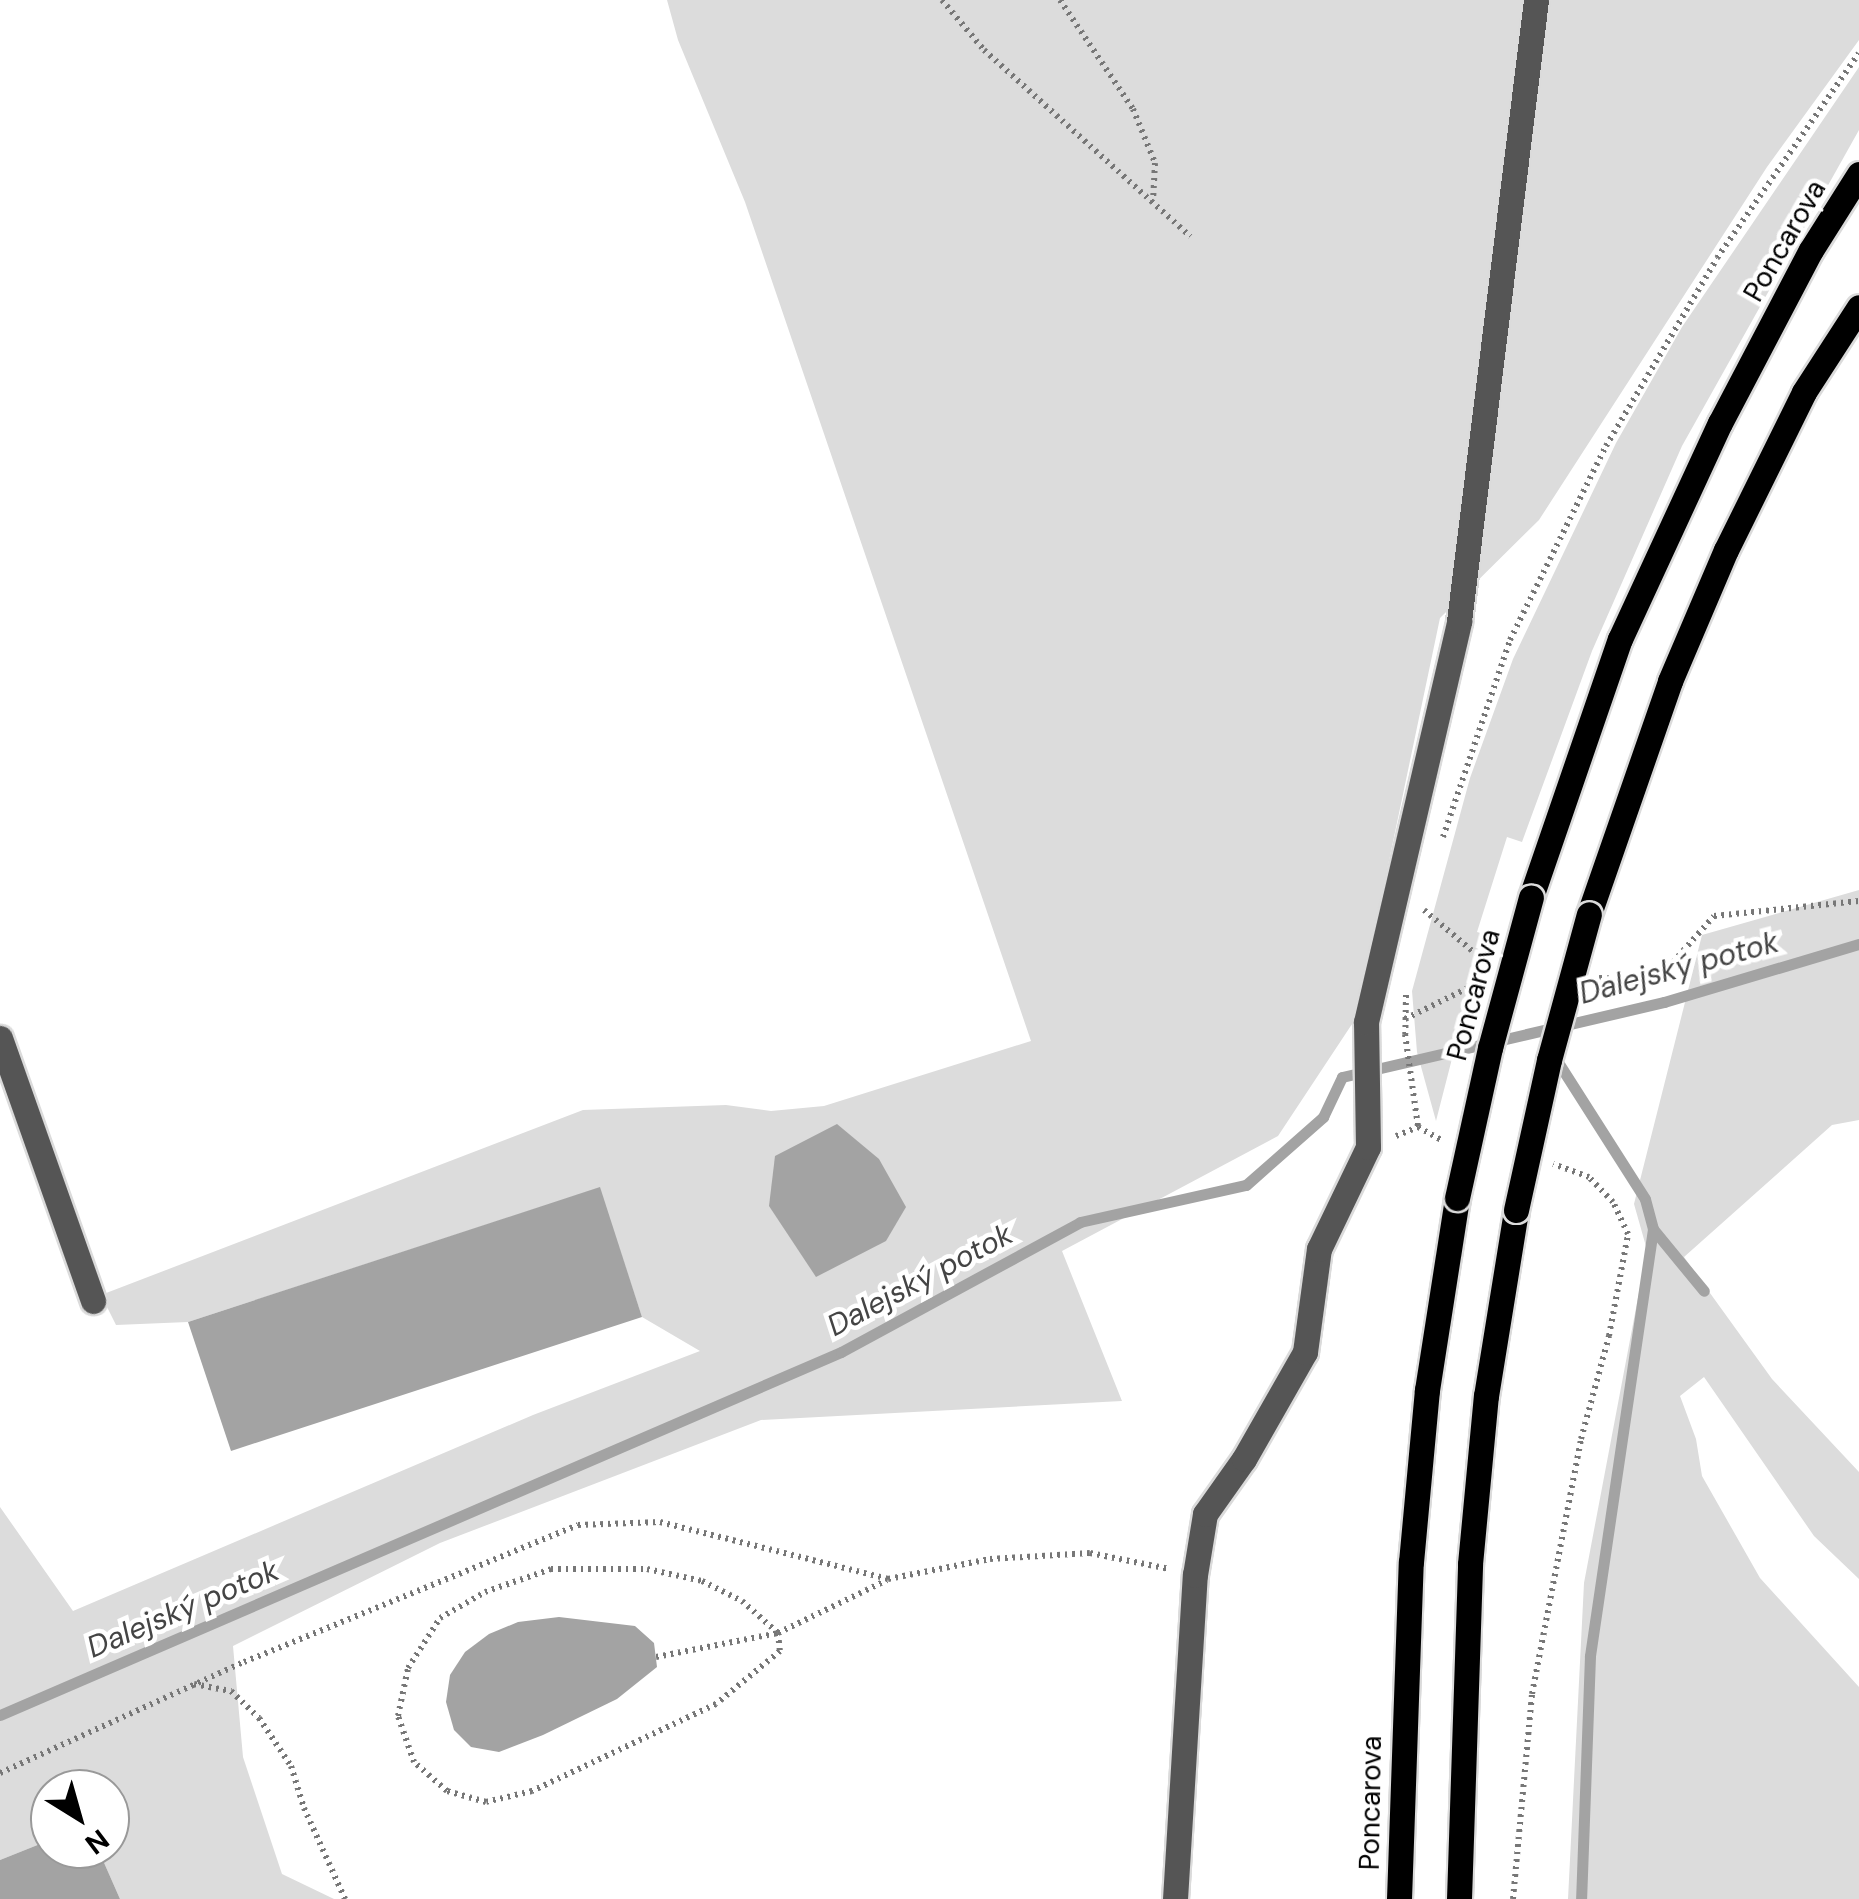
<!DOCTYPE html>
<meta charset="utf-8">
<style>
body{margin:0}
#map{position:relative;width:1859px;height:1899px;overflow:hidden;background:#fff;font-family:"DM Sans",sans-serif}
div>[style]{position:absolute}
.green>*{inset:0;background:#dcdcdc}
.water>*{inset:0;background:#a3a3a3}
.stream>*{height:11px;margin:-5.5px;padding:0 5.5px;transform-origin:5.5px;border-radius:5.5px;background:#a3a3a3}
.path>*{height:6px;margin-top:-3px;transform-origin:0;background:repeating-linear-gradient(90deg,#777 0 2.5px,transparent 0 7.5px)}
.roads{filter:drop-shadow(2px 0 #dbdbdb) drop-shadow(-2px 0 #dbdbdb) drop-shadow(0 2px #dbdbdb) drop-shadow(0 -2px #dbdbdb)}
.minor>*{height:25px;margin:-12.5px;padding:0 12.5px;transform-origin:12.5px;border-radius:12.5px;background:#555}
.major>*{height:25px;margin:-12.5px;padding:0 12.5px;transform-origin:12.5px;border-radius:12.5px;background:#000}
.bridges{filter:drop-shadow(2px 0 #dbdbdb) drop-shadow(-2px 0 #dbdbdb) drop-shadow(0 2px #dbdbdb) drop-shadow(0 -2px #dbdbdb)}
.major-bridge>*{height:25px;margin:-12.5px;padding:0 12.5px;transform-origin:12.5px;border-radius:12.5px;background:#000}
span{translate:-50% -50%;white-space:nowrap;text-align:center;line-height:1.15;-webkit-text-stroke:9px #fff;paint-order:stroke}
.street-label{font-size:28px;color:#000}
.water-label{font-size:30px;color:#444;font-style:italic}
.north{position:absolute;left:30px;top:1769px;width:100px;height:100px;box-sizing:border-box;background:#fff;border:2px solid #999;border-radius:50%;rotate:143deg;font-size:28px;font-weight:700;line-height:40px;text-align:center;color:#000}
.north::after{content:'';display:block;margin:auto;width:35px;height:45px;background:#000;clip-path:polygon(50% 0,100% 100%,50% 72%,0 100%)}
</style>
<div id="map">
<div class="green">
<i style="clip-path:polygon(667px 0,1859px 0,1859px 40px,1767px 167px,1539px 520px,1440px 618px,1356px 1018px,1278px 1136px,1062px 1251px,1122px 1401px,761px 1420px,440px 1543px,233px 1646px,243px 1757px,282px 1874px,334px 1899px,120px 1899px,98px 1849px,110px 1849px,110px 1789px,50px 1789px,50px 1840px,0 1860px,0 1507px,73px 1611px,533px 1415px,700px 1351px,642px 1317px,599px 1188px,188px 1322px,116px 1325px,101px 1295px,583px 1110px,726px 1105px,771px 1111px,824px 1106px,1031px 1041px,745px 202px,678px 40px)"></i>
<i style="clip-path:polygon(1859px 67px,1859px 130px,1682px 446px,1592px 651px,1522px 842px,1507px 837px,1477px 932px,1484px 934px,1436px 1121px,1417px 1052px,1412px 991px,1470px 778px,1513px 659px,1616px 443px,1682px 327px)"></i>
<i style="clip-path:polygon(1859px 890px,1859px 1120px,1832px 1125px,1684px 1257px,1772px 1379px,1859px 1472px,1859px 1579px,1814px 1536px,1704px 1377px,1680px 1396px,1696px 1439px,1702px 1476px,1760px 1578px,1859px 1687px,1859px 1899px,1568px 1899px,1584px 1583px,1647px 1250px,1634px 1204px,1702px 935px)"></i>
</div>
<div class="water">
<i style="clip-path:polygon(837px 1124px,879px 1159px,906px 1207px,886px 1241px,816px 1277px,769px 1206px,775px 1156px)"></i>
<i style="clip-path:polygon(600px 1187px,642px 1317px,231px 1451px,188px 1322px)"></i>
<i style="clip-path:polygon(559px 1617px,635px 1626px,654px 1643px,657px 1667px,617px 1699px,543px 1735px,499px 1752px,471px 1747px,454px 1730px,446px 1702px,450px 1675px,465px 1652px,489px 1634px,518px 1622px)"></i>
<i style="clip-path:polygon(50px 1840px,50px 1849px,98px 1849px,120px 1899px,0 1899px,0 1860px)"></i>
</div>
<div class="stream">
<i style="left:1554px;top:1056px;width:169px;rotate:57.5deg"></i>
<i style="left:1645px;top:1199px;width:31px;rotate:75deg"></i>
<i style="left:1653px;top:1229px;width:432px;rotate:98.4deg"></i>
<i style="left:1590px;top:1656px;width:243px;rotate:92.1deg"></i>
<i style="left:1653px;top:1229px;width:80px;rotate:50.6deg"></i>
<i style="left:0;top:1715px;width:916px;rotate:-23.35deg"></i>
<i style="left:841px;top:1352px;width:272px;rotate:-28.5deg"></i>
<i style="left:1080px;top:1222px;width:170px;rotate:-12.6deg"></i>
<i style="left:1246px;top:1185px;width:103px;rotate:-41.4deg"></i>
<i style="left:1323px;top:1117px;width:44px;rotate:-64.6deg"></i>
<i style="left:1342px;top:1077px;width:331px;rotate:-13.1deg"></i>
<i style="left:1664px;top:1002px;width:203px;rotate:-16.6deg"></i>
</div>
<div class="path">
<i style="left:942px;top:0;width:65px;rotate:50deg"></i>
<i style="left:984px;top:50px;width:278px;rotate:42.1deg"></i>
<i style="left:1060px;top:0;width:131px;rotate:56.2deg"></i>
<i style="left:1133px;top:109px;width:58px;rotate:67.8deg"></i>
<i style="left:1155px;top:163px;width:38px;rotate:93deg"></i>
<i style="left:1443px;top:837px;width:208px;rotate:-71.2deg"></i>
<i style="left:1510px;top:640px;width:216px;rotate:-63.7deg"></i>
<i style="left:1606px;top:446px;width:218px;rotate:-59.4deg"></i>
<i style="left:1717px;top:258px;width:249px;rotate:-55.3deg"></i>
<i style="left:1424px;top:910px;width:77px;rotate:40.3deg"></i>
<i style="left:1599px;top:978px;width:59px;rotate:1deg"></i>
<i style="left:1658px;top:979px;width:84px;rotate:-48.4deg"></i>
<i style="left:1714px;top:916px;width:146px;rotate:-5.9deg"></i>
<i style="left:1406px;top:995px;width:39px;rotate:91deg"></i>
<i style="left:1405px;top:1034px;width:94px;rotate:82deg"></i>
<i style="left:1418px;top:1127px;width:29px;rotate:29deg"></i>
<i style="left:1405px;top:1019px;width:81px;rotate:-26.3deg"></i>
<i style="left:1396px;top:1136px;width:24px;rotate:-22deg"></i>
<i style="left:656px;top:1657px;width:124px;rotate:-11.1deg"></i>
<i style="left:778px;top:1633px;width:18px;rotate:84deg"></i>
<i style="left:780px;top:1651px;width:83px;rotate:140.4deg"></i>
<i style="left:716px;top:1704px;width:204px;rotate:154.7deg"></i>
<i style="left:532px;top:1791px;width:47px;rotate:166.6deg"></i>
<i style="left:486px;top:1802px;width:41px;rotate:-164.2deg"></i>
<i style="left:447px;top:1791px;width:44px;rotate:-138.7deg"></i>
<i style="left:414px;top:1762px;width:49px;rotate:-109.2deg"></i>
<i style="left:398px;top:1716px;width:49px;rotate:-78.2deg"></i>
<i style="left:408px;top:1668px;width:59px;rotate:-57.4deg"></i>
<i style="left:440px;top:1618px;width:52px;rotate:-30deg"></i>
<i style="left:485px;top:1592px;width:70px;rotate:-19.2deg"></i>
<i style="left:551px;top:1569px;width:96px"></i>
<i style="left:647px;top:1569px;width:56px;rotate:12.3deg"></i>
<i style="left:702px;top:1581px;width:45px;rotate:26.6deg"></i>
<i style="left:742px;top:1601px;width:48px;rotate:41.6deg"></i>
<i style="left:778px;top:1633px;width:121px;rotate:-25.9deg"></i>
<i style="left:194px;top:1684px;width:38px;rotate:11deg"></i>
<i style="left:231px;top:1691px;width:39px;rotate:44deg"></i>
<i style="left:259px;top:1718px;width:58px;rotate:56.3deg"></i>
<i style="left:291px;top:1766px;width:44px;rotate:72.8deg"></i>
<i style="left:304px;top:1808px;width:100px;rotate:65.7deg"></i>
<i style="left:0;top:1773px;width:268px;rotate:-24.5deg"></i>
<i style="left:244px;top:1662px;width:361px;rotate:-22.3deg"></i>
<i style="left:578px;top:1525px;width:82px;rotate:-2.1deg"></i>
<i style="left:660px;top:1522px;width:235px;rotate:14deg"></i>
<i style="left:888px;top:1579px;width:104px;rotate:-11.1deg"></i>
<i style="left:990px;top:1559px;width:100px;rotate:-3.4deg"></i>
<i style="left:1090px;top:1553px;width:81px;rotate:11.4deg"></i>
<i style="left:1513px;top:1899px;width:206px;rotate:-84.7deg"></i>
<i style="left:1532px;top:1694px;width:260px;rotate:-79.1deg"></i>
<i style="left:1581px;top:1439px;width:107px;rotate:-74.8deg"></i>
<i style="left:1609px;top:1336px;width:104px;rotate:-79.4deg"></i>
<i style="left:1628px;top:1234px;width:35px;rotate:-115deg"></i>
<i style="left:1613px;top:1202px;width:35px;rotate:-134deg"></i>
<i style="left:1589px;top:1177px;width:38px;rotate:-160deg"></i>
</div>
<div class="roads">
<div class="minor">
<i style="left:0;top:1038px;width:279px;rotate:70.5deg"></i>
<i style="left:1175px;top:1899px;width:325px;rotate:-86.5deg"></i>
<i style="left:1195px;top:1575px;width:62px;rotate:-80.7deg"></i>
<i style="left:1205px;top:1514px;width:67px;rotate:-54.7deg"></i>
<i style="left:1244px;top:1459px;width:123px;rotate:-60.3deg"></i>
<i style="left:1305px;top:1352px;width:104px;rotate:-82.3deg"></i>
<i style="left:1319px;top:1249px;width:113px;rotate:-64.3deg"></i>
<i style="left:1368px;top:1147px;width:125px;rotate:-90.9deg"></i>
<i style="left:1366px;top:1022px;width:412px;rotate:-76.9deg"></i>
<i style="left:1459px;top:621px;width:626px;rotate:-82.93deg"></i>
</div>
<div class="major">
<i style="left:1531px;top:897px;width:273px;rotate:-71deg"></i>
<i style="left:1620px;top:639px;width:238px;rotate:-65.2deg"></i>
<i style="left:1720px;top:423px;width:195px;rotate:-62.3deg"></i>
<i style="left:1811px;top:250px;width:90px;rotate:-57.7deg"></i>
<i style="left:1589px;top:914px;width:247px;rotate:-70.8deg"></i>
<i style="left:1670px;top:681px;width:142px;rotate:-66.9deg"></i>
<i style="left:1726px;top:550px;width:176px;rotate:-63.7deg"></i>
<i style="left:1804px;top:392px;width:101px;rotate:-57.1deg"></i>
<i style="left:1399px;top:1899px;width:337px;rotate:-88deg"></i>
<i style="left:1411px;top:1562px;width:173px;rotate:-84.7deg"></i>
<i style="left:1427px;top:1390px;width:194px;rotate:-81.1deg"></i>
<i style="left:1459px;top:1899px;width:335px;rotate:-88.1deg"></i>
<i style="left:1470px;top:1564px;width:169px;rotate:-84.6deg"></i>
<i style="left:1486px;top:1396px;width:188px;rotate:-80.8deg"></i>
</div>
</div>
<div class="bridges">
<div class="major-bridge">
<i style="left:1457px;top:1198px;width:154px;rotate:-77.6deg"></i>
<i style="left:1490px;top:1048px;width:156px;rotate:-74.8deg"></i>
<i style="left:1516px;top:1210px;width:154px;rotate:-77.6deg"></i>
<i style="left:1549px;top:1060px;width:151px;rotate:-74.7deg"></i>
</div>
</div>
<div class="street-label">
<span style="left:1785px;top:241px;rotate:-60deg">Poncarova</span>
<span style="left:1474px;top:995px;rotate:-75deg">Poncarova</span>
<span style="left:1371px;top:1803px;rotate:-89deg">Poncarova</span>
</div>
<div class="water-label">
<span style="left:1679px;top:968px;rotate:-15deg">Dalejský potok</span>
<span style="left:920px;top:1280px;rotate:-28deg">Dalejský potok</span>
<span style="left:183px;top:1609px;rotate:-23deg">Dalejský potok</span>
</div>
<div class="north">N</div>
</div>
